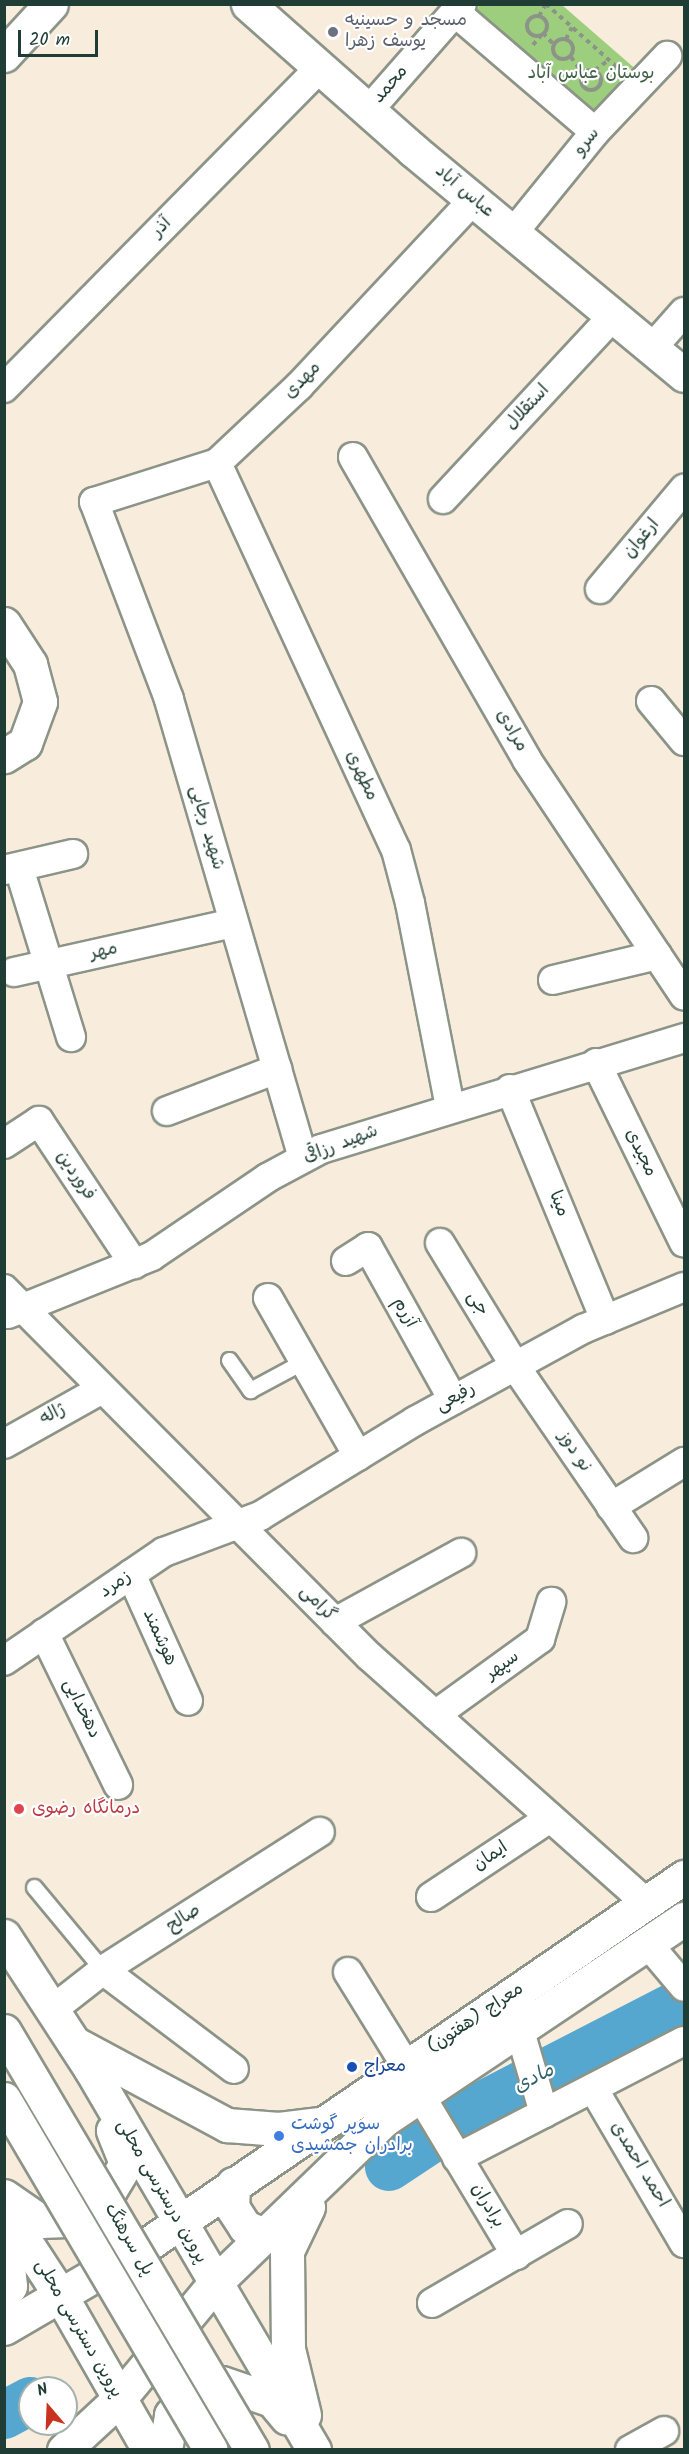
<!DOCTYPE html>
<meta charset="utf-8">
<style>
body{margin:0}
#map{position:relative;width:689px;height:2454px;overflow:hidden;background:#f8ecdc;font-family:Kalam,"Playpen Sans Arabic",sans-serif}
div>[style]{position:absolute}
.green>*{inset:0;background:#9dce7d}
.river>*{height:48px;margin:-24px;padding:0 24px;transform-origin:24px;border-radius:24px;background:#55a7d0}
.path>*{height:4px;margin-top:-2px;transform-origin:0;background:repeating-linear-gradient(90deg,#8c9488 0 4.5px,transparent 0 9px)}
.path>.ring{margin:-2px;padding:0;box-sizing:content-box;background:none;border:4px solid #8c9488;border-radius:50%}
.roads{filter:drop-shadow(2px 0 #8c9488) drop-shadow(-2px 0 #8c9488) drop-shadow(0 2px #8c9488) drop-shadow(0 -2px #8c9488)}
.lane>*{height:15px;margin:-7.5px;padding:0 7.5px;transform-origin:7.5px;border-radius:7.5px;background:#fff}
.street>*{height:28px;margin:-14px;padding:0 14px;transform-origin:14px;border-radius:14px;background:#fff}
.secondary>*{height:33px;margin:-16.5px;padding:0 16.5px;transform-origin:16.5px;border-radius:16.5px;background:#fff}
.bridges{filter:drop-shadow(2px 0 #8c9488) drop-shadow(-2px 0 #8c9488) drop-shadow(0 2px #8c9488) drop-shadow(0 -2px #8c9488)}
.primary-bridge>*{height:33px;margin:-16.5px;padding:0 16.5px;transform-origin:16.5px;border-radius:16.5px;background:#fff}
.dots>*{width:16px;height:16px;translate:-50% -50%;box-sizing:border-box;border:3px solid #fff;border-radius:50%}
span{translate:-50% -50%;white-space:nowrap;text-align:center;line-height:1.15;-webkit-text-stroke:4.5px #fff;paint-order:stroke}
.worship-label{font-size:18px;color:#5b616d}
.left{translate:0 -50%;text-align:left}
.park-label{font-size:18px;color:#3e6146}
.street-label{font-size:18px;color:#1f3d34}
.health-label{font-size:18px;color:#be3a42}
.transit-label{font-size:18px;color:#164399}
.shop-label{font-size:18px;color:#366cbe}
.water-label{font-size:20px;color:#32626b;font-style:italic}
.frame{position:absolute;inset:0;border:6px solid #1f3d34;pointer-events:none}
.north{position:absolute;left:18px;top:2376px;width:60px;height:60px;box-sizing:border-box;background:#fff;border:2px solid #a5b1ae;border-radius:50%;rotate:341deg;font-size:16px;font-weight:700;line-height:24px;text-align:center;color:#1f3d34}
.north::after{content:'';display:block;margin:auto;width:21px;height:27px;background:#c8321e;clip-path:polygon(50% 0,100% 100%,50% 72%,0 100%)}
.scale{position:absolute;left:18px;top:30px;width:80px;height:27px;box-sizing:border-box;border:3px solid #1f3d34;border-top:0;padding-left:8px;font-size:18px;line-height:21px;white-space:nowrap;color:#1f3d34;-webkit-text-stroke:4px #fff;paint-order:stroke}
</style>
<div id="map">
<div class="green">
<i style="clip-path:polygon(480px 5px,562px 5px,639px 72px,592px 120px,474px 11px)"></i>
</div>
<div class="river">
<i style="left:389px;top:2167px;width:110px;rotate:-33.5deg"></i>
<i style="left:481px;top:2106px;width:229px;rotate:-27.3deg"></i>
<i style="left:4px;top:2415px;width:30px;rotate:-28deg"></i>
</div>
<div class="path">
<i style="left:546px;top:4px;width:99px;rotate:41.7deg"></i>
<i class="ring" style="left:527px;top:16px;width:16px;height:16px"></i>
<i style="left:539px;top:16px;width:14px;rotate:-60deg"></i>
<i class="ring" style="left:553px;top:39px;width:16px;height:16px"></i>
<i style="left:566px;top:39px;width:13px;rotate:-63deg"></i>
<i style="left:533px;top:45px;width:16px;rotate:-50deg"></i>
<i style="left:543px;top:33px;width:16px;rotate:47deg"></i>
<i style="left:571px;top:57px;width:21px;rotate:55deg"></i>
<i class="ring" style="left:581px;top:70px;width:16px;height:16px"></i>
<i style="left:595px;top:70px;width:17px;rotate:-36deg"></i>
</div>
<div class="roads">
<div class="lane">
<i style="left:229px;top:1360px;width:37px;rotate:55deg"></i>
<i style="left:250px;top:1390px;width:61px;rotate:-28.2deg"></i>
<i style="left:34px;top:1887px;width:108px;rotate:50.3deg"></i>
</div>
<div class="street">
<i style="left:455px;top:12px;width:184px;rotate:40.6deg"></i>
<i style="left:368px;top:111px;width:142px;rotate:-48.7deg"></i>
<i style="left:513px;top:233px;width:130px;rotate:-50.9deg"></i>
<i style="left:595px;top:132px;width:105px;rotate:-46.5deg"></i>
<i style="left:652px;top:348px;width:48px;rotate:-48.4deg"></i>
<i style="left:4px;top:388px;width:450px;rotate:-45.4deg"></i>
<i style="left:353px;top:457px;width:349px;rotate:60.1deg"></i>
<i style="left:527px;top:760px;width:283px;rotate:56.3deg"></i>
<i style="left:217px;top:463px;width:426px;rotate:65.2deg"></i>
<i style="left:396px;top:850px;width:55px;rotate:75.2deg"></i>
<i style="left:410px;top:903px;width:208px;rotate:78.9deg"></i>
<i style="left:443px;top:499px;width:250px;rotate:-47.1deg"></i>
<i style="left:600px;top:589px;width:131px;rotate:-50deg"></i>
<i style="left:651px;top:701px;width:52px;rotate:50.5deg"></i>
<i style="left:19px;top:868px;width:177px;rotate:72.9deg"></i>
<i style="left:4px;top:870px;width:71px;rotate:-13.1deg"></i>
<i style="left:14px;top:972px;width:225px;rotate:-12.6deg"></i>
<i style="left:553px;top:980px;width:107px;rotate:-13.5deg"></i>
<i style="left:596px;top:1063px;width:200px;rotate:63.9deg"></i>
<i style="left:510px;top:1089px;width:250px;rotate:67.6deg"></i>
<i style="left:167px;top:1111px;width:118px;rotate:-20.9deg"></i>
<i style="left:4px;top:1144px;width:42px;rotate:-33.3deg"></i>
<i style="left:39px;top:1121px;width:172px;rotate:56.4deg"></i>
<i style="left:303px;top:1158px;width:478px;rotate:-106.3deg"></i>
<i style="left:169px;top:699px;width:211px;rotate:-110.8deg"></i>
<i style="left:94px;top:502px;width:129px;rotate:-17.6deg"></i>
<i style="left:217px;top:463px;width:112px;rotate:-43.2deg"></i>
<i style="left:299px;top:386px;width:255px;rotate:-46.9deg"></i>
<i style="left:440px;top:1243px;width:144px;rotate:58.6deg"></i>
<i style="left:515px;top:1366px;width:209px;rotate:55.5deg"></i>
<i style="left:346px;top:1261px;width:26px;rotate:-32deg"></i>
<i style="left:368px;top:1247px;width:175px;rotate:60.9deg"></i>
<i style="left:4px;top:1289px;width:518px;rotate:45.16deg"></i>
<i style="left:369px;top:1656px;width:371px;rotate:41.7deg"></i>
<i style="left:268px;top:1298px;width:182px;rotate:60.3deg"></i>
<i style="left:8px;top:1314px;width:155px;rotate:-21.9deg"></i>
<i style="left:152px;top:1256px;width:139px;rotate:-34.1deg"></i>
<i style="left:267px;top:1178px;width:61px;rotate:-28.2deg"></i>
<i style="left:321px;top:1149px;width:380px;rotate:-17deg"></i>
<i style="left:4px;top:1444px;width:112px;rotate:-29.3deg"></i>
<i style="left:611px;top:1507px;width:86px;rotate:-31.7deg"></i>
<i style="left:131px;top:1574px;width:139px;rotate:65.8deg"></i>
<i style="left:335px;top:1622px;width:144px;rotate:-28.7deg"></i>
<i style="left:44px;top:1633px;width:169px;rotate:64deg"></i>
<i style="left:4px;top:1661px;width:194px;rotate:-34.3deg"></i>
<i style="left:164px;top:1552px;width:103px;rotate:-20.6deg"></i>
<i style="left:260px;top:1516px;width:182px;rotate:-31.5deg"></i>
<i style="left:415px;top:1421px;width:192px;rotate:-28.7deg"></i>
<i style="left:583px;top:1329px;width:109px;rotate:-22.6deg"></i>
<i style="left:435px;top:1715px;width:130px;rotate:-35.9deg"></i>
<i style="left:540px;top:1639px;width:39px;rotate:-73deg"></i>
<i style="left:431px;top:1897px;width:143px;rotate:-33.6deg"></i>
<i style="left:647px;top:1943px;width:57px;rotate:49.9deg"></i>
<i style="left:103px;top:1970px;width:164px;rotate:37.1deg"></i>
<i style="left:348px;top:1972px;width:110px;rotate:58.3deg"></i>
<i style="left:52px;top:2010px;width:65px;rotate:-38.1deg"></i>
<i style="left:103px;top:1970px;width:257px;rotate:-32.5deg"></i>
<i style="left:519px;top:2028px;width:89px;rotate:73.6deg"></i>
<i style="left:593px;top:2088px;width:180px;rotate:59.6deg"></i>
<i style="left:420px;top:2095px;width:187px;rotate:59deg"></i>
<i style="left:457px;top:2158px;width:255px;rotate:-27.3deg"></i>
<i style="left:432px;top:2303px;width:157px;rotate:-30.2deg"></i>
<i style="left:630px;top:2450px;width:39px;rotate:-29deg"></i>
</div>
<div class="secondary">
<i style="left:248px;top:4px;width:220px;rotate:41.5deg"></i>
<i style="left:413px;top:150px;width:352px;rotate:39.7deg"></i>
<i style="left:4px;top:55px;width:69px;rotate:-47.3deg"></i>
<i style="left:4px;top:624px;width:48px;rotate:57deg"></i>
<i style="left:30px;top:664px;width:39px;rotate:75deg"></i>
<i style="left:40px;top:702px;width:44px;rotate:110.1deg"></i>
<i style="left:25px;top:743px;width:25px;rotate:148deg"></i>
<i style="left:4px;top:1936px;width:158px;rotate:56.9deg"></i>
<i style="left:90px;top:2068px;width:443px;rotate:59.6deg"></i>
<i style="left:74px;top:2043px;width:174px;rotate:28.2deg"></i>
<i style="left:227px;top:2125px;width:52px;rotate:4.4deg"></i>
<i style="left:279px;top:2129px;width:39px;rotate:-7deg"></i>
<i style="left:233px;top:2184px;width:23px;rotate:92deg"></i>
<i style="left:232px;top:2207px;width:24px;rotate:57deg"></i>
<i style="left:245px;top:2227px;width:24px;rotate:22deg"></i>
<i style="left:4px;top:2196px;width:44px;rotate:34.8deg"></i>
<i style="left:40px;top:2221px;width:28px;rotate:-2deg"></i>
<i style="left:68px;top:2220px;width:28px;rotate:-30deg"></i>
<i style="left:92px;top:2206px;width:24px;rotate:-42deg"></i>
<i style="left:110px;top:2190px;width:31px;rotate:-59deg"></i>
<i style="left:126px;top:2163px;width:35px;rotate:-112deg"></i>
<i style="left:4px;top:2209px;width:106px;rotate:56.9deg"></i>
<i style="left:62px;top:2298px;width:175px;rotate:60.2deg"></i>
<i style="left:4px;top:2227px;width:59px;rotate:84.2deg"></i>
<i style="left:10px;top:2286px;width:11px;rotate:124deg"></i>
<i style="left:4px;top:2328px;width:167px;rotate:-30.3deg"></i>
<i style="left:148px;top:2244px;width:650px;rotate:-34.4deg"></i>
<i style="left:304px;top:2415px;width:68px;rotate:-103.6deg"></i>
<i style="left:288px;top:2349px;width:98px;rotate:-90.6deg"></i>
<i style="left:287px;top:2251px;width:49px;rotate:-64.5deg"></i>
<i style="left:64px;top:2450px;width:75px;rotate:-42.8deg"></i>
<i style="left:119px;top:2399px;width:149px;rotate:-50.4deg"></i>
<i style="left:214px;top:2284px;width:238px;rotate:-44deg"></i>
<i style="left:385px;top:2119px;width:360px;rotate:-33.8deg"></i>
<i style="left:165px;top:2450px;width:36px;rotate:-80deg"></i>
<i style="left:171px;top:2415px;width:31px;rotate:-50deg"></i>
<i style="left:191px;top:2391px;width:32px;rotate:-14deg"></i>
<i style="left:222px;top:2383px;width:53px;rotate:18.8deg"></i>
<i style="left:272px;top:2400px;width:23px;rotate:50deg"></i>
</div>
</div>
<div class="bridges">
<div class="primary-bridge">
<i style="left:4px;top:2031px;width:487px;rotate:59.4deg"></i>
<i style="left:4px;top:2099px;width:407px;rotate:59.5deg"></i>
</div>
</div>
<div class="dots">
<i style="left:333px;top:32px;background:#6b7280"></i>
<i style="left:19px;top:1809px;background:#e0444e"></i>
<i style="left:352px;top:2067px;background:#1a4fb4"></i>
<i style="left:279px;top:2136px;background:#3f7fe0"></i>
</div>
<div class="worship-label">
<span class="left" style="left:345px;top:32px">مسجد و حسینیه<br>یوسف زهرا</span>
</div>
<div class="park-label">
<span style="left:591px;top:74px">بوستان عباس آباد</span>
</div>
<div class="street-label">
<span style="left:391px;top:85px;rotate:-49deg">محمد</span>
<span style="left:587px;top:142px;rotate:-50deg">سرو</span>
<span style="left:464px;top:192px;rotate:40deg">عباس آباد</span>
<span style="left:162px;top:228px;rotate:-45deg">آذر</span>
<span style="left:303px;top:381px;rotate:-45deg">مهدی</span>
<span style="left:528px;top:408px;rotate:-47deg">استقلال</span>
<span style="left:642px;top:539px;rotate:-50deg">ارغوان</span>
<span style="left:511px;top:731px;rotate:60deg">مرادی</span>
<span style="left:361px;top:776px;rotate:65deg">مطهری</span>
<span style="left:206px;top:828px;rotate:74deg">شهید رجایی</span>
<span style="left:104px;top:952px;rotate:-12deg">مهر</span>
<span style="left:341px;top:1145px;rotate:-21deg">شهید رزاقی</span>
<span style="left:640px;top:1153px;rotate:64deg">مجیدی</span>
<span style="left:75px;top:1176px;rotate:56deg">فروردین</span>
<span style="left:558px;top:1204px;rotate:68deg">مینا</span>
<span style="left:477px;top:1304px;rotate:59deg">جی</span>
<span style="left:404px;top:1313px;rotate:61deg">آزرم</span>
<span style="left:456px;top:1398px;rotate:-29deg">رفیعی</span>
<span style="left:53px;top:1415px;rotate:-28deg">ژاله</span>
<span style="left:574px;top:1452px;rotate:56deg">نو دوز</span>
<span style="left:116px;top:1585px;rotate:-34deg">زمرد</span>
<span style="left:317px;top:1604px;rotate:45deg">گرامی</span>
<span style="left:159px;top:1638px;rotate:66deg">هوشمند</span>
<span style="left:503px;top:1666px;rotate:-36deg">سپهر</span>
<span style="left:81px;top:1709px;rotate:64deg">دهخدایی</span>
<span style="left:491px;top:1857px;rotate:-34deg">ایمان</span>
<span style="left:184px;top:1919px;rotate:-33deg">صالح</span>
<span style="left:476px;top:2019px;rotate:-34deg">معراج (هفتون)</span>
<span style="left:639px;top:2165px;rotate:59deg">احمد احمدی</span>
<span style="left:161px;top:2192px;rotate:60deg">پروین درسترسی محلی</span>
<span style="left:487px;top:2206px;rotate:59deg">برادران</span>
<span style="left:128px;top:2240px;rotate:60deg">پل سرهنگ</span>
<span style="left:78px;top:2329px;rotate:60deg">پروین دسترسی محلی</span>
</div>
<div class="health-label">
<span class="left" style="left:32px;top:1809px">درمانگاه رضوی</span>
</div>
<div class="transit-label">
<span class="left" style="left:364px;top:2067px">معراج</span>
</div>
<div class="shop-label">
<span class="left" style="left:291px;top:2136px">سوپر گوشت<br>برادران جمشیدی</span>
</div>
<div class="water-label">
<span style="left:534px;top:2079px;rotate:-27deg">مادی</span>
</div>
<div class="frame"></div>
<div class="north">N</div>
<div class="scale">20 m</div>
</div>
